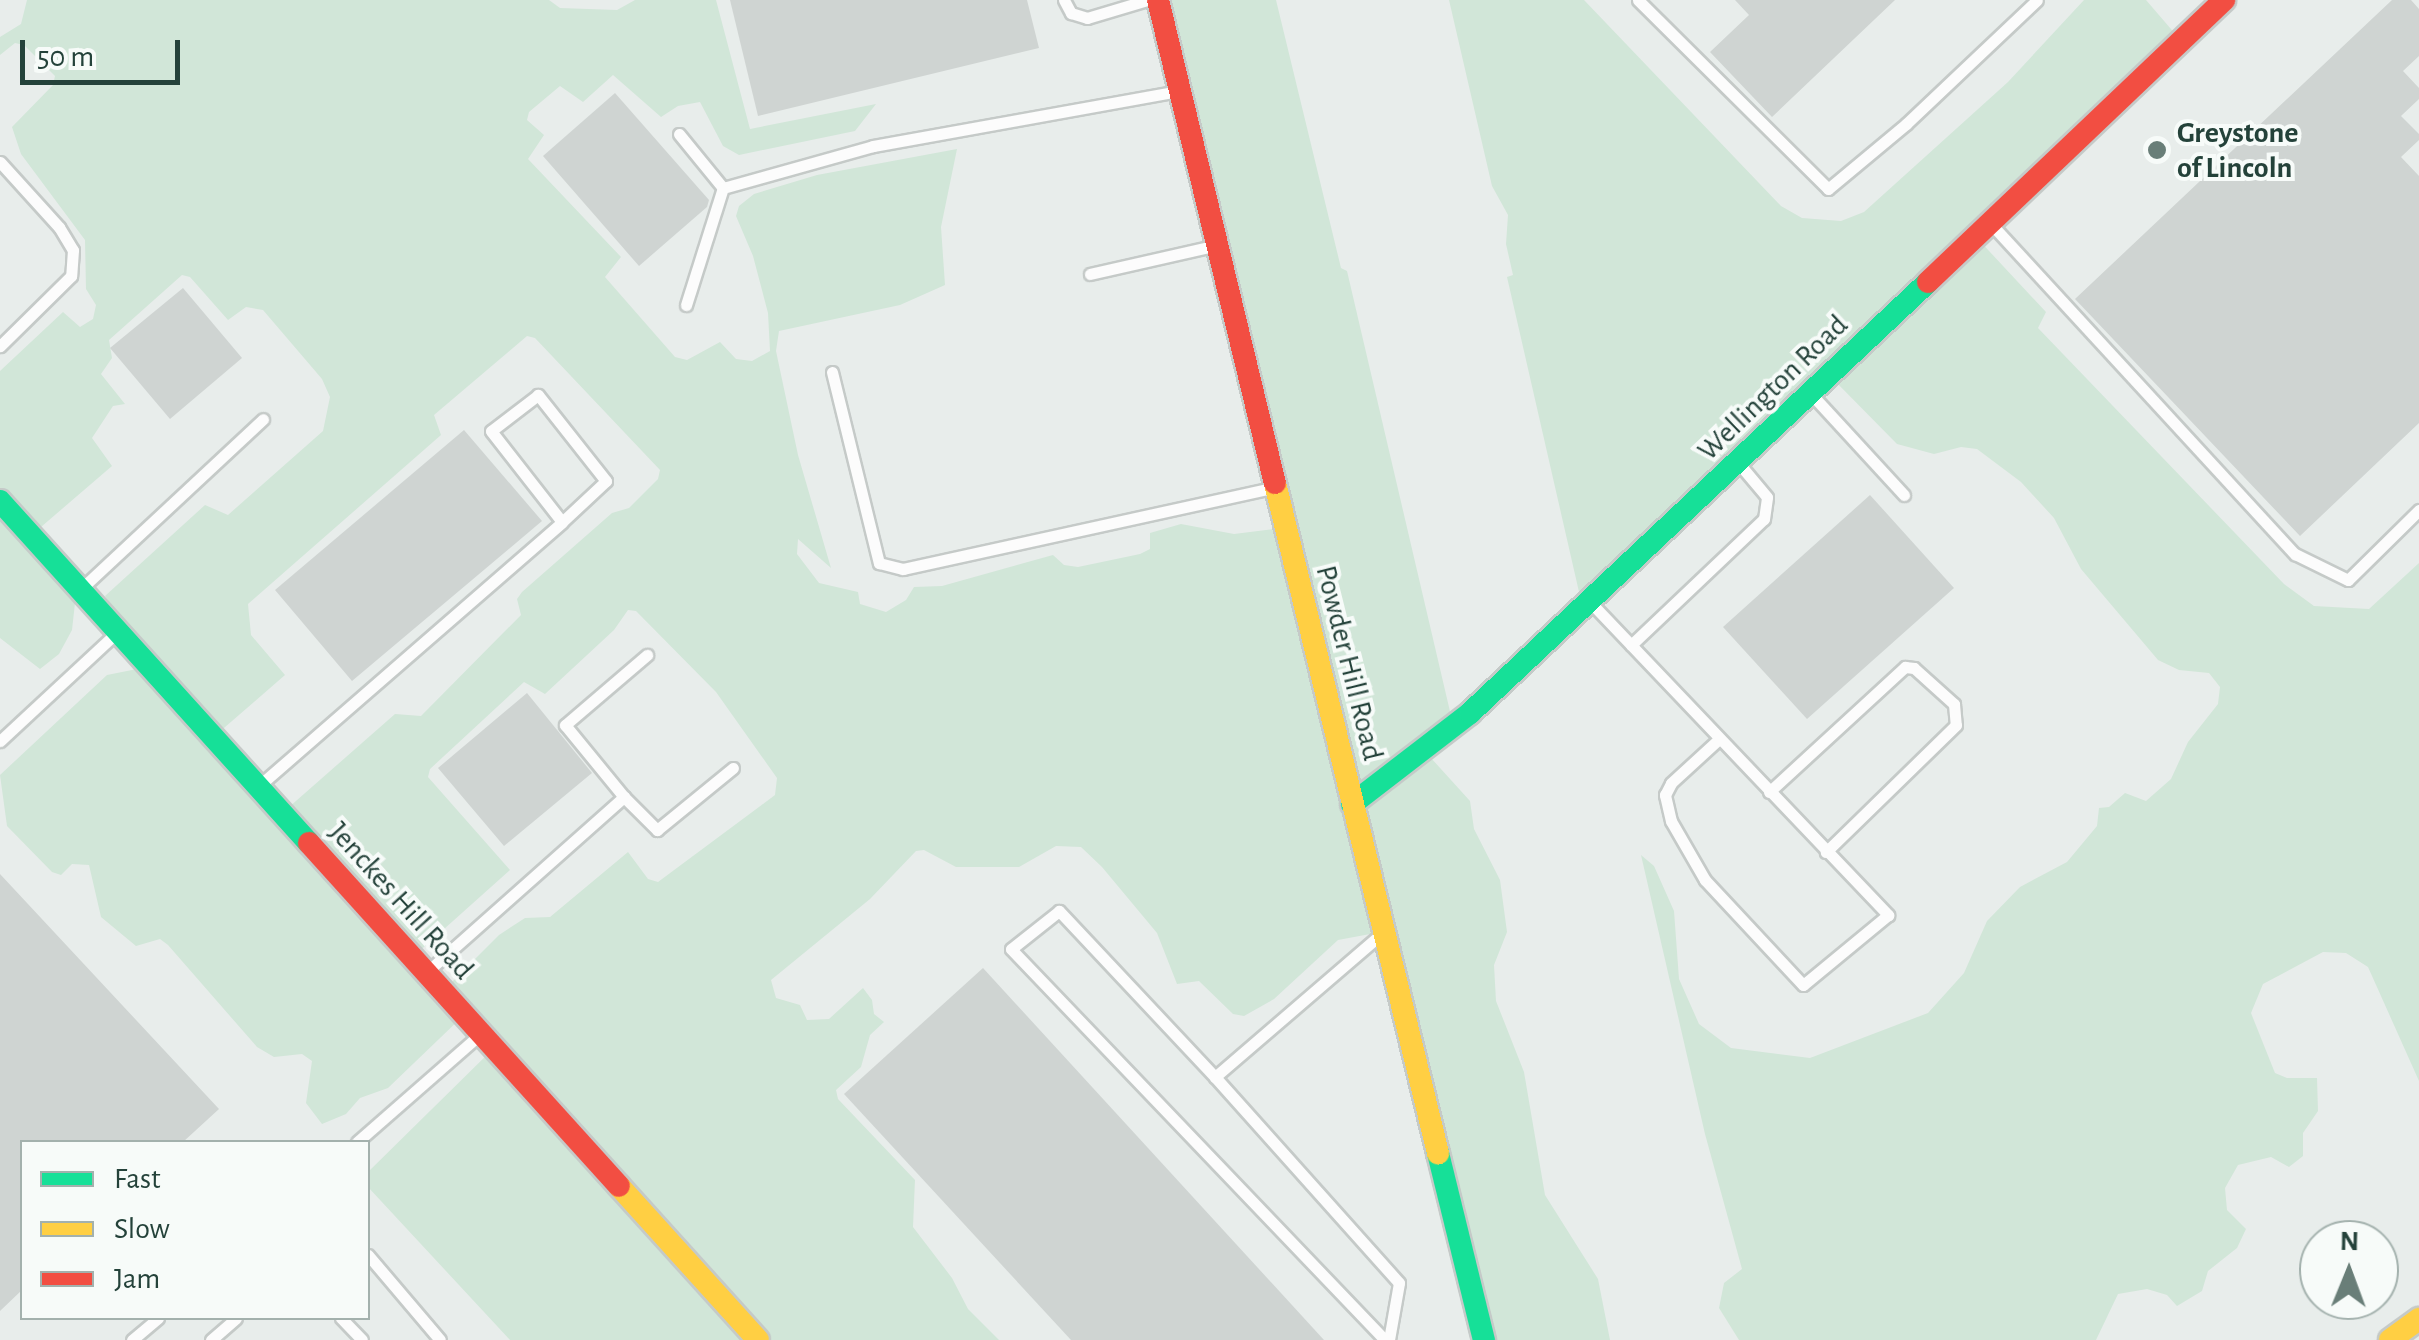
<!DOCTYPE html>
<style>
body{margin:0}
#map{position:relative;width:2419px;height:1340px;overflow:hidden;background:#e8edeb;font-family:"Alegreya Sans",sans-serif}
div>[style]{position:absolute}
.green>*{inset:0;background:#d1e6d8}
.building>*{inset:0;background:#cfd4d2}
.roads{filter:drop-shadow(2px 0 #c5cac8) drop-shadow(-2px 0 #c5cac8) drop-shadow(0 2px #c5cac8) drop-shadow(0 -2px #c5cac8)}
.lane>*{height:11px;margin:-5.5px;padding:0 5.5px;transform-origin:5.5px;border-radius:5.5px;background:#fcfcfc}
.fast>*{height:22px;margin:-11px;padding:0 11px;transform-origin:11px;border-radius:11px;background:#16e098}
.slow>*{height:22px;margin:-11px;padding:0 11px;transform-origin:11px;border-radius:11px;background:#ffcf43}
.jam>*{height:22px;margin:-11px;padding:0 11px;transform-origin:11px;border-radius:11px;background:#f24e42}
.dots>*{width:28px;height:28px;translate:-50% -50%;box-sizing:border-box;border:5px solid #f7fbf9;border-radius:50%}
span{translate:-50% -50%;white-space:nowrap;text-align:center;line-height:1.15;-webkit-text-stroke:8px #f7fbf9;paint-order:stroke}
.poi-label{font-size:30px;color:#24423a;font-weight:700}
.left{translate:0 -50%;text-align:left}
.street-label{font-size:30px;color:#24423a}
.legend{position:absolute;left:20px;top:1140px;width:350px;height:180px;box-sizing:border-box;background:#f7fbf9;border:2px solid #a3b1ad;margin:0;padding:12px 18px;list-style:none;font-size:30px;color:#24423a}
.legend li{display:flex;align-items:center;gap:20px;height:50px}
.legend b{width:50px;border:2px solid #a3b1ad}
.north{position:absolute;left:2299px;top:1220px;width:100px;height:100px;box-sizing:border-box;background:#f7fbf9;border:2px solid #a3b1ad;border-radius:50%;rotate:1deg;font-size:28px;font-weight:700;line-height:40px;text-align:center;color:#24423a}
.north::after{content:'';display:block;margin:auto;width:35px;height:45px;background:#697e78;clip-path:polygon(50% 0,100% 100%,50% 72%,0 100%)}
.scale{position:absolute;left:20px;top:40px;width:160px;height:45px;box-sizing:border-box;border:5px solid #24423a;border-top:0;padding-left:12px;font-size:30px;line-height:35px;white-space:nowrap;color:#24423a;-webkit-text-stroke:8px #f7fbf9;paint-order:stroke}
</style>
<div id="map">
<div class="green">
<i style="clip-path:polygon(evenodd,27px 0,549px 0,560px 8px,617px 10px,635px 0,716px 0,750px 129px,876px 104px,855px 131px,739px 155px,723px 146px,700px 102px,678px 106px,661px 117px,613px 75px,583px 102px,560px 86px,529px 112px,527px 120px,544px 135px,528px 159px,621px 257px,605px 277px,675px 357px,687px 360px,720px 342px,736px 359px,752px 361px,770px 351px,768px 313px,753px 256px,736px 216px,739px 206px,754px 194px,817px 175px,957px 149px,941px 227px,945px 285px,900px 305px,779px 331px,776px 351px,798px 455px,831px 568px,798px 539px,797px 554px,819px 583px,858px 592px,860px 604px,886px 612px,906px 600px,914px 587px,942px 586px,1053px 555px,1064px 565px,1078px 567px,1140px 554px,1150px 549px,1150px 533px,1181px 524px,1234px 534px,1283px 528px,1158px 0,1276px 0,1341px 268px,1347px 271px,1452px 720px,1431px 758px,1470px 801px,1474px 829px,1500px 880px,1507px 932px,1494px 965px,1496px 1001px,1524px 1072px,1545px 1195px,1598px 1279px,1610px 1340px,1483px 1340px,1381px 932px,1338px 940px,1274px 999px,1244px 1016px,1233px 1014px,1199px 981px,1177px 984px,1157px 933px,1102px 867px,1081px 847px,1056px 846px,1019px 867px,956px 867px,924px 850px,916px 851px,870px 899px,771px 980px,776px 998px,800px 1005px,807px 1020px,829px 1019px,863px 988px,872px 1000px,874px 1014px,884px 1022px,870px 1035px,861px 1067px,836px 1090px,838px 1099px,915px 1180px,913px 1227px,952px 1278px,968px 1309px,999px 1340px,510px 1340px,368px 1187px,368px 1172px,496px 1046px,464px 1015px,388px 1088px,360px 1098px,346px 1114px,322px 1124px,306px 1103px,312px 1061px,302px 1054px,274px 1057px,257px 1047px,168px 945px,160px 939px,136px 946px,101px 917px,89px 865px,72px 864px,61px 875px,52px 872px,7px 826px,0 775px,107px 675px,152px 666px,105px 596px,205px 505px,228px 515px,323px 431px,330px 397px,322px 379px,263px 310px,246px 307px,228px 320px,190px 277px,182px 275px,109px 340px,112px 358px,101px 374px,125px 404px,113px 406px,92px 438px,112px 466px,34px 533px,77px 585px,72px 630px,59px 654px,40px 669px,0 638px,0 371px,63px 312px,80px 327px,93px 319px,96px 305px,86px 289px,85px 240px,21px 154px,12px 127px,53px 85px,55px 76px,24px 45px,15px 43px,0 55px,0 37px,21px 24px,27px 0,527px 336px,535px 338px,660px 470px,658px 479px,629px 508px,612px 513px,522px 592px,517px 599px,521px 615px,421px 716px,395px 714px,288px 808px,217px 734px,285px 675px,251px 635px,248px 604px,441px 435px,434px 415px,527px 336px,27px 0,628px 610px,636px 611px,716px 692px,777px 778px,775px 795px,658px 882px,648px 879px,628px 852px,550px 917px,525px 918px,499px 935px,448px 986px,415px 955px,510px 870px,428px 777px,430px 769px,524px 682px,545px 694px,614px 630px,628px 610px)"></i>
<i style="clip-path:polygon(1449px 0,1584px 0,1781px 206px,1802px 218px,1841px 221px,1864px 212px,2008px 82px,2084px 0,2146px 0,2177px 36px,1976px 237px,2046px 312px,2038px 328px,2284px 584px,2314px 606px,2369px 609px,2419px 563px,2419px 1081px,2368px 967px,2346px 953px,2323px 952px,2263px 984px,2251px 1013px,2275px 1073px,2287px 1078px,2317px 1078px,2318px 1111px,2303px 1133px,2303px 1156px,2289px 1167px,2271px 1157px,2238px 1165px,2225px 1188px,2227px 1210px,2246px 1229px,2237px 1248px,2208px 1271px,2202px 1291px,2177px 1306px,2167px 1295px,2147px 1289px,2118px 1294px,2096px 1340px,1739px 1340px,1719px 1308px,1724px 1283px,1742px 1269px,1705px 1134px,1641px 855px,1654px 866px,1674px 911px,1679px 979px,1699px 1024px,1731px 1048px,1810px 1058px,1928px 1013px,1964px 973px,1987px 921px,2020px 887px,2067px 862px,2097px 826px,2099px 808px,2109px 807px,2125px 793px,2146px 801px,2171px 779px,2188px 742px,2218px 704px,2220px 687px,2209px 673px,2179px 670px,2158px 660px,2081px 569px,2054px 518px,2021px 482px,1977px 449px,1961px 447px,1934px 454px,1897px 444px,1829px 375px,1582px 605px,1507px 277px,1513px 275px,1506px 244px,1508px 215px,1492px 186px)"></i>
</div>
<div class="building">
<i style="clip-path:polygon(730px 0,1027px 0,1039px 48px,758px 116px)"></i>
<i style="clip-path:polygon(1735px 0,1895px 0,1772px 117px,1710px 52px,1749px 15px)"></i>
<i style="clip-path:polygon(2392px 0,2411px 0,2419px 9px,2419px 56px,2403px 71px,2419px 88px,2419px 99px,2401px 116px,2419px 134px,2419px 140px,2401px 157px,2419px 176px,2419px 423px,2300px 536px,2075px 299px)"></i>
<i style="clip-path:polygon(615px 93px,709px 200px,707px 207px,639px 266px,543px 156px)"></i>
<i style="clip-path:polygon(183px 288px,242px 358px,170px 419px,110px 348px)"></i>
<i style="clip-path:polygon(464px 430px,542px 521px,352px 681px,275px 590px)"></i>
<i style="clip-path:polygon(1870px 495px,1954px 588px,1807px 719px,1723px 627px)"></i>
<i style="clip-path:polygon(527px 693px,592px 773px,504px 846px,438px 768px)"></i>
<i style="clip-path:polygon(0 874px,219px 1109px,183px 1142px,22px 1142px,22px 1290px,0 1311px)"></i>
<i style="clip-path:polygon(983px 968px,1324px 1340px,1071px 1340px,844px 1094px)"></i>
</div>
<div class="roads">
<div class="lane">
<i style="left:1064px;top:0;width:15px;rotate:62deg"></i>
<i style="left:1071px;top:13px;width:17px;rotate:17deg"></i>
<i style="left:1087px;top:18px;width:63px;rotate:-16.7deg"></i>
<i style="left:1638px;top:0;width:268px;rotate:44.8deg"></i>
<i style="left:1828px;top:189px;width:102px;rotate:-39.8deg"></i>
<i style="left:1906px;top:124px;width:180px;rotate:-43.4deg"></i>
<i style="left:679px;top:134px;width:70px;rotate:50.8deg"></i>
<i style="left:723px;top:188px;width:156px;rotate:-15.6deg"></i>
<i style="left:873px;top:146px;width:310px;rotate:-10.2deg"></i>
<i style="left:0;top:162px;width:88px;rotate:47.8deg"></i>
<i style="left:59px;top:227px;width:27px;rotate:59deg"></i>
<i style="left:73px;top:250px;width:26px;rotate:94deg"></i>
<i style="left:71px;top:276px;width:100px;rotate:135.4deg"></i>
<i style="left:1993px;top:226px;width:446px;rotate:47.4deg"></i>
<i style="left:2295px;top:554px;width:59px;rotate:26.1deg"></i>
<i style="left:2348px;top:580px;width:100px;rotate:-44.6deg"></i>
<i style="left:1090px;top:274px;width:126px;rotate:-12.8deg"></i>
<i style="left:686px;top:305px;width:123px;rotate:-72.5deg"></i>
<i style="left:832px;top:372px;width:197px;rotate:76.2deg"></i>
<i style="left:879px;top:563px;width:25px;rotate:14deg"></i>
<i style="left:903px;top:569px;width:381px;rotate:-12.4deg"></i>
<i style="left:1814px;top:397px;width:133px;rotate:47.4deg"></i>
<i style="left:83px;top:587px;width:246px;rotate:-43deg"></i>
<i style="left:1594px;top:606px;width:427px;rotate:46.4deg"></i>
<i style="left:1888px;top:915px;width:110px;rotate:140.5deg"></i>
<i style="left:1803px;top:985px;width:144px;rotate:-133deg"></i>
<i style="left:1705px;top:880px;width:68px;rotate:-120deg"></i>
<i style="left:1671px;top:821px;width:27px;rotate:-103deg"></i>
<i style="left:1665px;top:795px;width:13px;rotate:-63deg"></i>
<i style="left:1671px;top:783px;width:64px;rotate:-42.5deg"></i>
<i style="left:1631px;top:645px;width:183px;rotate:-43.5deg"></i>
<i style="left:1764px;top:519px;width:22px;rotate:-82deg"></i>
<i style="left:1767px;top:497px;width:39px;rotate:-130deg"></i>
<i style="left:0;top:741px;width:156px;rotate:-42.9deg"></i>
<i style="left:261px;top:784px;width:399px;rotate:-41deg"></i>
<i style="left:562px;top:522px;width:60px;rotate:-43deg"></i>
<i style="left:606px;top:481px;width:110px;rotate:-128.3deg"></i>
<i style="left:538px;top:395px;width:59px;rotate:142.5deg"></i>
<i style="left:491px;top:431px;width:115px;rotate:52deg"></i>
<i style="left:1769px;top:792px;width:185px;rotate:-42.6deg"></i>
<i style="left:1905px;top:667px;width:9px;rotate:6deg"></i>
<i style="left:1914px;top:668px;width:54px;rotate:42deg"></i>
<i style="left:1954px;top:704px;width:21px;rotate:85deg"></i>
<i style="left:1956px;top:725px;width:182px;rotate:135.7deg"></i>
<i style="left:624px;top:797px;width:47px;rotate:45deg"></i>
<i style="left:657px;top:830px;width:98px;rotate:-39.2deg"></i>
<i style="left:1380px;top:935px;width:218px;rotate:139.3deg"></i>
<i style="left:1215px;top:1077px;width:228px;rotate:-133.2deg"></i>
<i style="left:1059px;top:911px;width:61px;rotate:141.6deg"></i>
<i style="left:1011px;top:949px;width:541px;rotate:46.27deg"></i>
<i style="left:429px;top:970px;width:261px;rotate:-41.6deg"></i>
<i style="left:624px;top:797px;width:93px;rotate:-129.3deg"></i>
<i style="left:565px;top:725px;width:108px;rotate:-40.5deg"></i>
<i style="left:1215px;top:1077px;width:276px;rotate:48.2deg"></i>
<i style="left:1399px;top:1283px;width:58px;rotate:100deg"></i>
<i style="left:357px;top:1142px;width:161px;rotate:-41.2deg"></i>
<i style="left:368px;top:1255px;width:111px;rotate:49.7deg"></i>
<i style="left:341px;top:1318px;width:30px;rotate:46deg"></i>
<i style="left:132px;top:1340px;width:34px;rotate:-40deg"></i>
<i style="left:211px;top:1340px;width:33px;rotate:-41deg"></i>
</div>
<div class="fast">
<i style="left:0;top:501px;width:461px;rotate:47.9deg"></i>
<i style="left:1352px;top:804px;width:149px;rotate:-37.6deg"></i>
<i style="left:1470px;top:713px;width:629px;rotate:-43.26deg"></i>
<i style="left:1438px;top:1153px;width:193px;rotate:76.2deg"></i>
</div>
<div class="slow">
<i style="left:1275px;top:483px;width:690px;rotate:76.33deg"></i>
<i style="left:619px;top:1186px;width:207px;rotate:47.9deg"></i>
<i style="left:2390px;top:1340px;width:36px;rotate:-36deg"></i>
</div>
<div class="jam">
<i style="left:1158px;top:0;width:497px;rotate:76.4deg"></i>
<i style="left:1928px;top:282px;width:409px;rotate:-43.6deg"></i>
<i style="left:309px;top:843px;width:462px;rotate:47.9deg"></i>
</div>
</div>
<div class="dots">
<i style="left:2157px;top:150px;background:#697e78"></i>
</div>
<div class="poi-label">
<span class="left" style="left:2177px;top:150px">Greystone<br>of Lincoln</span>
</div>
<div class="street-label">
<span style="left:1773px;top:388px;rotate:-44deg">Wellington Road</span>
<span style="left:1349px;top:663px;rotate:76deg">Powder Hill Road</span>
<span style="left:401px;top:901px;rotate:48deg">Jenckes Hill Road</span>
</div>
<ul class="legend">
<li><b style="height:12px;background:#16e098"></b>Fast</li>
<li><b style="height:12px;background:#ffcf43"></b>Slow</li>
<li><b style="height:12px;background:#f24e42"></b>Jam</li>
</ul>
<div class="north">N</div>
<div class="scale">50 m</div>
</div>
